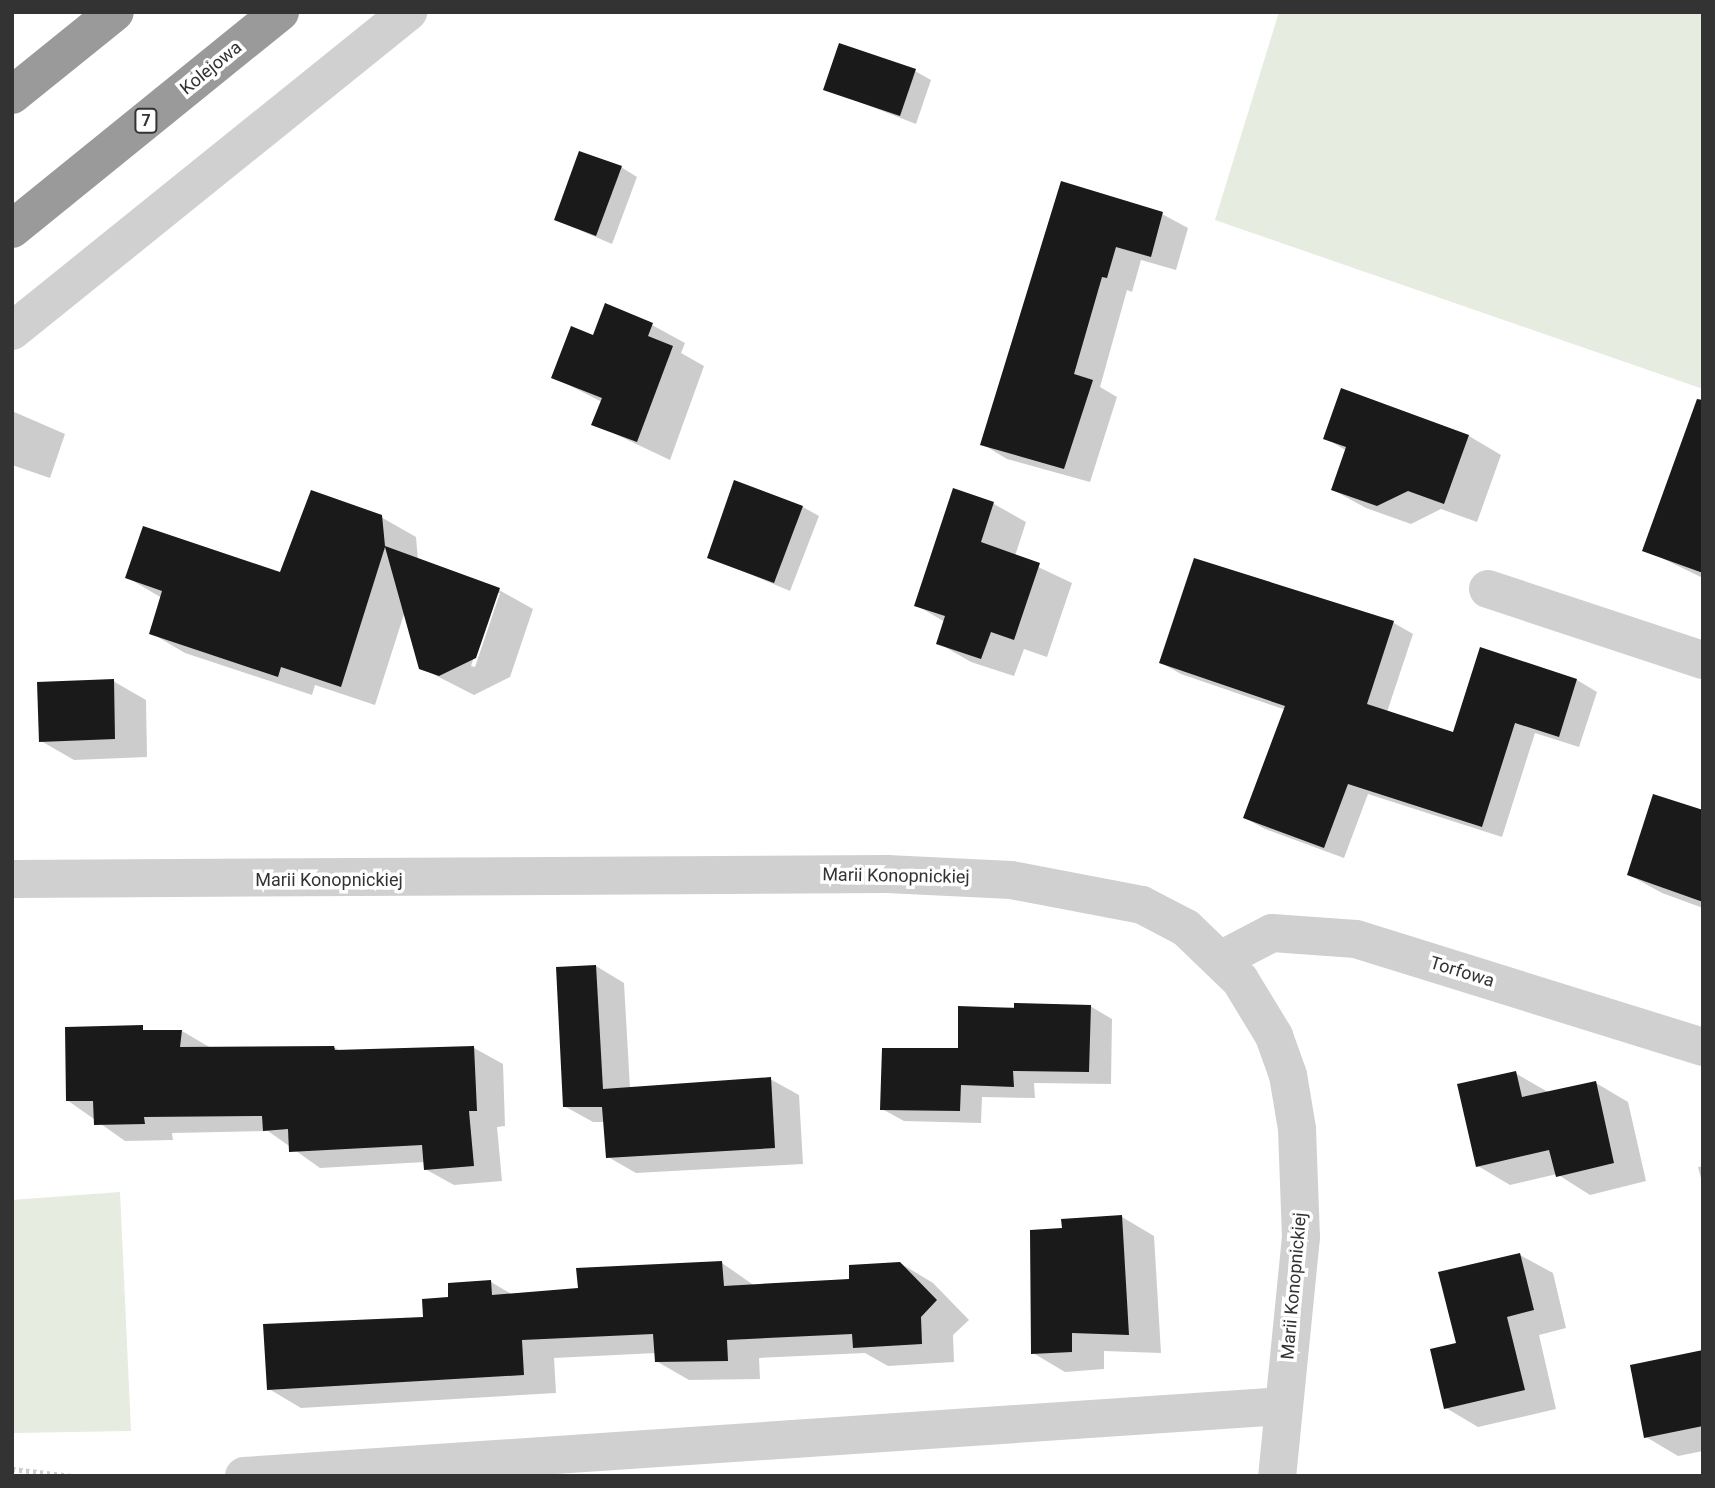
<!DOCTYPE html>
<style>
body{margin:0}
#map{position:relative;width:1715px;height:1488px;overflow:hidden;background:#fff;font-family:Roboto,sans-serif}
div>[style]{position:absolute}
.green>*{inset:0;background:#e6ecdf}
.shadow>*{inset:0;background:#0003}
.building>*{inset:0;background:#1a1a1a}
.path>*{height:4.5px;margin-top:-2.25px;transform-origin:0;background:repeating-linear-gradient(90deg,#cdcdcd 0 3.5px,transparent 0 7px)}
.minor>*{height:38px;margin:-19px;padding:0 19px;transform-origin:19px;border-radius:19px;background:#d0d0d0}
.highway>*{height:38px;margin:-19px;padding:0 19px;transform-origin:19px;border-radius:19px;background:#9a9a9a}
span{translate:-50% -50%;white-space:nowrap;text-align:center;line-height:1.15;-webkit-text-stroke:7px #fff;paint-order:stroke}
.shield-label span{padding:2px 5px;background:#fff;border:2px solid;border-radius:5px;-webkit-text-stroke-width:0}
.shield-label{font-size:16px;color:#333;font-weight:700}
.street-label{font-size:18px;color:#333}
.frame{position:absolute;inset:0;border:14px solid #333;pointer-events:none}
</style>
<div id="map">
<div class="green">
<i style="clip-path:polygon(1279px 12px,1703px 12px,1703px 389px,1215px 220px)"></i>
<i style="clip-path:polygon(120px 1192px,131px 1431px,12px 1433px,12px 1200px)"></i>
</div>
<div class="shadow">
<i style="clip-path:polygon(915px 71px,931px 80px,916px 124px,826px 89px)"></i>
<i style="clip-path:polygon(621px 167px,637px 177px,612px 244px,556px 220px)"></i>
<i style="clip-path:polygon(1062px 183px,1162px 214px,1188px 228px,1176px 270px,1141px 260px,1132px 292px,1127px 290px,1100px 387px,1117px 397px,1090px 482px,1007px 459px,982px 444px)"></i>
<i style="clip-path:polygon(652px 325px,685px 343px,681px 353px,704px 366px,670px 460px,594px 424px,602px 402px,553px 377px,594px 337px)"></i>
<i style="clip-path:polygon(1342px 390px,1469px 436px,1501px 455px,1477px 522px,1441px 509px,1411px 524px,1366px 508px,1333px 490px,1347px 451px,1325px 438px)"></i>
<i style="clip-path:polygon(12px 411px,65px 434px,50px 478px,12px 465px)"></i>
<i style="clip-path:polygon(1703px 465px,1703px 578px,1645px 550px)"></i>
<i style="clip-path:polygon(954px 490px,994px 504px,1026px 522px,1015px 556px,1072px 583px,1047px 657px,1024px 649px,1014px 676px,971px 662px,938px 643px,945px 622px,916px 605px)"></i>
<i style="clip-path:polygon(803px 507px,819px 516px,790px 591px,709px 557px)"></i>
<i style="clip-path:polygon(evenodd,381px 517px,416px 537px,418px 560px,499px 590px,533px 609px,510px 677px,474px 695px,421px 668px,405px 611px,375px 705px,315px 685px,312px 695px,185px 653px,151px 633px,162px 598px,128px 578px,281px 574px,381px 517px,496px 593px,500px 593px,475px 667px,471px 666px,496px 593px)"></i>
<i style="clip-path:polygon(1195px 560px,1394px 623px,1413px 634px,1387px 712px,1454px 734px,1481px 649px,1577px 680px,1597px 692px,1579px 747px,1535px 733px,1502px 837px,1368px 794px,1344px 858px,1265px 829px,1245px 818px,1286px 710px,1181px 674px,1161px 663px)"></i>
<i style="clip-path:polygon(113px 681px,146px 700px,147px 757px,74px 760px,41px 741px)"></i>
<i style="clip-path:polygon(1703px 812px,1703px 908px,1662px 893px,1629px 875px)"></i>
<i style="clip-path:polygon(596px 966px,624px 983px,630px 1088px,770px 1079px,799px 1095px,803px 1164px,636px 1173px,608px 1157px,605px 1122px,593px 1122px,564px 1106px)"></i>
<i style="clip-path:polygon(1090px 1006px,1112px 1019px,1111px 1084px,1034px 1083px,1035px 1098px,982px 1097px,981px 1123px,904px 1121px,882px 1109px,959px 1049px,960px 1008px)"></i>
<i style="clip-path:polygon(182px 1031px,211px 1048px,334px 1047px,342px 1052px,474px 1048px,503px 1064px,505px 1126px,497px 1127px,502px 1181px,454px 1185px,425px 1169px,425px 1162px,320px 1168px,268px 1131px,172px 1133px,173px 1140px,125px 1141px,67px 1100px)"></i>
<i style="clip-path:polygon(1515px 1073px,1548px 1092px,1596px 1083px,1628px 1102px,1646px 1181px,1590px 1195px,1557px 1174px,1510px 1185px,1478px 1166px)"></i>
<i style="clip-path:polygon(1703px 1166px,1703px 1186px,1698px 1167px)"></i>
<i style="clip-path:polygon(1122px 1217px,1154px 1236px,1161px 1353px,1104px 1351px,1104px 1369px,1065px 1372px,1033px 1353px)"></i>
<i style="clip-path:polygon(1520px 1255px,1553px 1273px,1566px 1328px,1539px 1335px,1556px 1409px,1478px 1427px,1446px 1408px,1458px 1345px)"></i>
<i style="clip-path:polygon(722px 1263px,755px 1286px,851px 1281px,900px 1263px,933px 1283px,969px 1320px,953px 1335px,954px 1362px,888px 1366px,865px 1353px,759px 1358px,760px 1379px,689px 1380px,656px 1361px,656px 1353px,554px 1358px,556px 1393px,301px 1408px,269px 1389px,424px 1318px,450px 1299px,491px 1282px,513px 1295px,580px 1290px)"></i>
<i style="clip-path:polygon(1703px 1368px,1703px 1451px,1678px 1456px,1646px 1437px)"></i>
</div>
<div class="building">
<i style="clip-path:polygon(839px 43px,916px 69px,900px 116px,823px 90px)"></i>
<i style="clip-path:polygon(579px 151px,622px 166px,596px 236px,554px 220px)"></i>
<i style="clip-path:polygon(1061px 181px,1163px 212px,1151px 257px,1116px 247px,1107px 278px,1102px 277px,1074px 374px,1093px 380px,1064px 469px,980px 445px)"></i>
<i style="clip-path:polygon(605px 303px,653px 323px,648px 336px,673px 346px,637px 442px,591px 425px,602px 398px,551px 378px,571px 326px,593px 335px)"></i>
<i style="clip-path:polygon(1341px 388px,1469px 435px,1444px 504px,1408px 491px,1377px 506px,1331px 490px,1346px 447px,1323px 439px)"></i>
<i style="clip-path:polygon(1697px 399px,1703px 400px,1703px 573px,1642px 551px)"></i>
<i style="clip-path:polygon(734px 480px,803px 506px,774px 583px,707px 558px)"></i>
<i style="clip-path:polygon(953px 488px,994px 502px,981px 542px,1040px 563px,1014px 640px,991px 632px,981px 659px,936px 644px,945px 616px,914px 606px)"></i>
<i style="clip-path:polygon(311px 490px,382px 515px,385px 546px,500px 588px,476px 658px,439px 676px,419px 669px,385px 547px,341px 687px,281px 667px,278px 677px,149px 634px,162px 591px,125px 578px,143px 526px,280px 572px)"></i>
<i style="clip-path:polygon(1194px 558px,1394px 621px,1367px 704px,1453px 732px,1480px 647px,1577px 679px,1559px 737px,1515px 723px,1482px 827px,1348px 784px,1324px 848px,1243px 818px,1285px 706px,1159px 663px)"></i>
<i style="clip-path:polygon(114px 679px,115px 739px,39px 742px,37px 682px)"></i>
<i style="clip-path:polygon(1653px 794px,1703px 810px,1703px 902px,1627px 875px)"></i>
<i style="clip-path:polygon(596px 965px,603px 1089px,771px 1077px,775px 1148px,606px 1158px,602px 1107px,563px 1107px,556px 967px)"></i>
<i style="clip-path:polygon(1014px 1003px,1091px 1005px,1089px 1072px,1013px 1071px,1014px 1087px,961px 1085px,960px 1111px,880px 1110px,882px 1048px,958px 1048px,958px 1006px,1014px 1008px)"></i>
<i style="clip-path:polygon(143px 1025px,143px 1030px,182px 1030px,180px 1047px,334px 1046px,335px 1050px,474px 1046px,477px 1111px,469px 1111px,474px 1166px,424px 1170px,422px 1145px,289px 1152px,288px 1129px,263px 1131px,262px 1116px,144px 1117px,145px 1124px,94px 1125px,93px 1101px,66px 1101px,65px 1027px)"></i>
<i style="clip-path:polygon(1516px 1071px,1522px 1097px,1596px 1081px,1614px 1163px,1556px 1177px,1549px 1150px,1476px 1167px,1457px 1084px)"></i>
<i style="clip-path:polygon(1122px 1215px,1129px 1335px,1072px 1333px,1072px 1352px,1031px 1354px,1030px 1230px,1062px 1228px,1061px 1219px)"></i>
<i style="clip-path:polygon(1520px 1253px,1534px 1310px,1507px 1317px,1525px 1390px,1444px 1409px,1430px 1349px,1456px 1343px,1438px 1272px)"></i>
<i style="clip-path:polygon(722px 1261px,724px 1286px,849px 1279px,849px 1265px,900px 1262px,937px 1300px,921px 1317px,922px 1344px,853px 1348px,852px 1334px,727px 1340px,728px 1361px,655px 1362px,653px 1334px,522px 1340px,524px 1375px,267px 1390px,263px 1324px,423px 1317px,422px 1299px,448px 1297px,448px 1283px,491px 1280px,492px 1295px,578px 1288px,576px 1268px)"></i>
<i style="clip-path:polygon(1703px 1350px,1703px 1426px,1644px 1438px,1630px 1365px)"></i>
</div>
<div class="path">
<i style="left:12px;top:1469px;width:61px;rotate:6.5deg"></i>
</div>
<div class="minor">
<i style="left:12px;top:331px;width:509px;rotate:-38.85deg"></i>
<i style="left:1488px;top:589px;width:226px;rotate:18.3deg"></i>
<i style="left:12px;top:879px;width:875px;rotate:-0.33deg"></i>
<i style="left:887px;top:874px;width:124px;rotate:2.8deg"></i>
<i style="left:1011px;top:880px;width:133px;rotate:10.8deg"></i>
<i style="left:1142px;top:905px;width:50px;rotate:27.6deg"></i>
<i style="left:1186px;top:928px;width:75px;rotate:43.9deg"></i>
<i style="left:1240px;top:980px;width:66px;rotate:58.7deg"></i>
<i style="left:1274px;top:1036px;width:41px;rotate:70.3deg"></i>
<i style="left:1288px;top:1075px;width:55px;rotate:80.5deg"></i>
<i style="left:1297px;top:1129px;width:108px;rotate:87.9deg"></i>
<i style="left:1301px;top:1237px;width:240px;rotate:95.7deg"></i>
<i style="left:1222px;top:959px;width:56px;rotate:-27.5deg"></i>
<i style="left:1272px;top:933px;width:84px;rotate:4.1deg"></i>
<i style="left:1356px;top:939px;width:363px;rotate:17.3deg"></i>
<i style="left:244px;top:1476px;width:1042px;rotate:-3.85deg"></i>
</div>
<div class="highway">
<i style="left:12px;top:95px;width:132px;rotate:-38.9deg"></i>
<i style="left:12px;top:229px;width:345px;rotate:-39deg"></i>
</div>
<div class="shield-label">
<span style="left:146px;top:121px">7</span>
</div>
<div class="street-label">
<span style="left:211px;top:68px;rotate:-39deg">Kolejowa</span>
<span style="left:896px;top:876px;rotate:1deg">Marii Konopnickiej</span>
<span style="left:329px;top:880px">Marii Konopnickiej</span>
<span style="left:1462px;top:972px;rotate:17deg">Torfowa</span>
<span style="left:1294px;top:1286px;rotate:-85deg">Marii Konopnickiej</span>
</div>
<div class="frame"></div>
</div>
